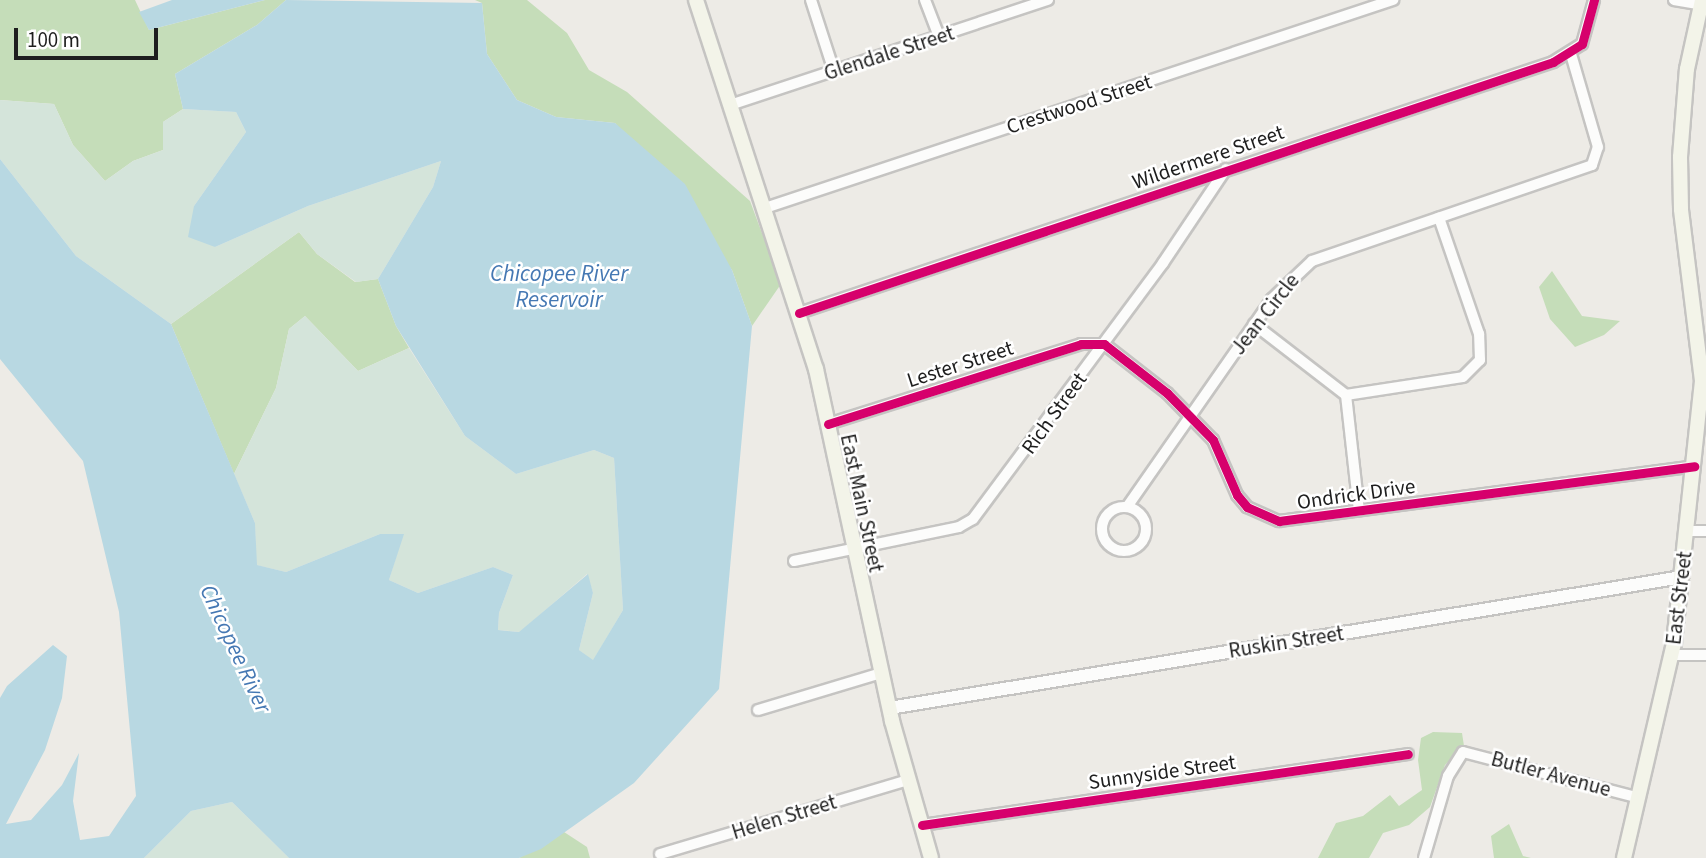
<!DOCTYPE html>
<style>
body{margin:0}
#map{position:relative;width:1706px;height:858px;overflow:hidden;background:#edebe6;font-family:"Source Sans 3",sans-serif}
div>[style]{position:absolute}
.forest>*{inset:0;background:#c5ddb9}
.wetland>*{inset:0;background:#d4e4da}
.water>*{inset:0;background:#b8d8e2}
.roads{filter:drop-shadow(2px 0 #c5c4c2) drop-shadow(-2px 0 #c5c4c2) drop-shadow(0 2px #c5c4c2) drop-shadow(0 -2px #c5c4c2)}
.minor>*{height:10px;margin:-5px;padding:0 5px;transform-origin:5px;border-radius:5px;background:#fcfcfb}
.minor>.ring{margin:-5px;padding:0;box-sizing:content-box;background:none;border:10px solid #fcfcfb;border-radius:50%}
.tertiary>*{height:12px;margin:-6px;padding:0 6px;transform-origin:6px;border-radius:6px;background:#fcfcfb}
.secondary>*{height:14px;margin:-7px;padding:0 7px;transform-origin:7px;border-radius:7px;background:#f3f4e9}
.cycleway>*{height:9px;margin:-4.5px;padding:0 4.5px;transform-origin:4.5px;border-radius:4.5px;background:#d6006c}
span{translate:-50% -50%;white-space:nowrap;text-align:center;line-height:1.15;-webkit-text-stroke:5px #fff;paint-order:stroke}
.street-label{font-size:21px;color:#1e1e1e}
.water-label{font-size:23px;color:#4578b3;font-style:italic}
.scale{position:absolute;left:14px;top:28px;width:144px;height:32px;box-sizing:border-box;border:4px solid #1e1e1e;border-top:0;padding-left:9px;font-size:21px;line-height:24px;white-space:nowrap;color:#1e1e1e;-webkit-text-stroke:5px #fff;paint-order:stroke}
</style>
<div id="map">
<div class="forest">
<i style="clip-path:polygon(0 0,135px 0,149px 30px,265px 0,286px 0,257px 25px,175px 74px,183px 109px,163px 122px,163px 150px,133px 161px,105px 181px,73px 145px,54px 104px,0 100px)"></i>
<i style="clip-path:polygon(475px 0,527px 0,567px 33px,589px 70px,627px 92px,750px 201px,781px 284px,752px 326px,732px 270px,615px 123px,556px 117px,517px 100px,487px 54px,482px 3px)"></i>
<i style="clip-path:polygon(299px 232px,317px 254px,355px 282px,378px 279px,396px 326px,409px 348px,358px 371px,305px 316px,289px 329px,276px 388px,234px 474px,171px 324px)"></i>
<i style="clip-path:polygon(1552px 271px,1582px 316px,1620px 321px,1604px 335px,1575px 347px,1550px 319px,1539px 287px)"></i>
<i style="clip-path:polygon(1433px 732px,1462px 733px,1464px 746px,1445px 765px,1430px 807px,1409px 825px,1383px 833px,1369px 858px,1318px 858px,1336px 823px,1363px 816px,1390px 795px,1399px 806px,1422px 790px,1418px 760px,1421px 738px)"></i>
<i style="clip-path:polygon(1509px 824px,1523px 856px,1531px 858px,1494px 858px,1491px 836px)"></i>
<i style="clip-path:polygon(564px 832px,587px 847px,590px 858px,519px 858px)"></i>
</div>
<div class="wetland">
<i style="clip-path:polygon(0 100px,54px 104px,73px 145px,105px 181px,133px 161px,163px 150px,163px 122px,183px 109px,236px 112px,246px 132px,194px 206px,215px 247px,308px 206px,441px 161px,433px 187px,378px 279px,356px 282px,317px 254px,299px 232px,171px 324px,76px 256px,0 159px)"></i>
<i style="clip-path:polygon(305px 316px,358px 371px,409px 348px,465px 436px,516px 474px,594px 450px,614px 458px,623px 610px,593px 661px,579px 650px,593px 593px,587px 574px,520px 632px,498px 630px,499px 613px,513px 575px,493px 567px,418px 593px,389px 580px,403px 534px,380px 534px,286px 572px,256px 565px,255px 523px,234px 474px,276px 388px,289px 329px)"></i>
<i style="clip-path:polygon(232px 802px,289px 858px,144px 858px,191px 811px)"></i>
</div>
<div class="water">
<i style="clip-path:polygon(172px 0,265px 0,149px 30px,139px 12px)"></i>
<i style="clip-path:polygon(286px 0,482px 3px,487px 54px,517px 100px,556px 117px,615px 123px,685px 184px,732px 270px,752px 326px,719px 689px,634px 783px,541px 849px,519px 858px,289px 858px,232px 802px,191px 811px,144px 858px,0 858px,0 698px,7px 686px,53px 645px,67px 656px,62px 698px,45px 750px,6px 824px,31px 820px,62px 785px,79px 753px,73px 801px,80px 840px,109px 836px,136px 796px,119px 612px,83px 461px,0 359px,0 159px,76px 256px,171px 324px,255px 523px,257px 565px,286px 572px,380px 534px,404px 534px,389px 580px,418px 593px,493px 567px,513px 575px,499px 613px,498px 630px,519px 632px,588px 574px,593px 593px,579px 650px,593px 660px,623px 610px,614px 458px,594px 450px,516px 474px,465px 436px,396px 326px,378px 279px,433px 187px,441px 161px,308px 206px,215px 247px,188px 237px,194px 206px,246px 132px,236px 112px,183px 109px,175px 74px,257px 25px)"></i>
</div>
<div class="roads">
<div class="minor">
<i style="left:811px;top:0;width:75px;rotate:72.1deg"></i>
<i style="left:925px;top:0;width:39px;rotate:69deg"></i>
<i style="left:1674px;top:0;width:27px;rotate:10deg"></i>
<i style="left:730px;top:105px;width:335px;rotate:-18.3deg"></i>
<i style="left:765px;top:208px;width:662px;rotate:-18.33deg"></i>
<i style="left:799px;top:313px;width:795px;rotate:-18.41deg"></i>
<i style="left:1553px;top:62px;width:34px;rotate:-32deg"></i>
<i style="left:1582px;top:44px;width:46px;rotate:-74.7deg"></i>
<i style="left:1254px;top:324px;width:116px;rotate:37.7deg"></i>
<i style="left:1346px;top:395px;width:116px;rotate:83.6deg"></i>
<i style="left:1346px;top:395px;width:118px;rotate:-8.7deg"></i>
<i style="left:1463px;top:377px;width:24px;rotate:-45deg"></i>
<i style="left:1480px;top:360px;width:26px;rotate:-92deg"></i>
<i style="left:1479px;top:334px;width:123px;rotate:-109deg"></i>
<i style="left:828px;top:424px;width:265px;rotate:-17.5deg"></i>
<i style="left:1081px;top:344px;width:23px"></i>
<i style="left:1104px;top:344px;width:80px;rotate:37.9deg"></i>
<i style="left:1167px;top:393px;width:66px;rotate:45.6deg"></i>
<i style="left:1213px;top:440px;width:60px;rotate:66.4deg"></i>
<i style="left:1237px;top:495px;width:16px;rotate:50deg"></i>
<i style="left:1247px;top:507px;width:35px;rotate:24deg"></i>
<i style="left:1279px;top:521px;width:419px;rotate:-7.5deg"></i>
<i style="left:1127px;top:507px;width:254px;rotate:-55.1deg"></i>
<i style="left:1272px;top:299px;width:55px;rotate:-43.5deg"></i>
<i style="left:1312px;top:261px;width:296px;rotate:-18.9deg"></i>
<i style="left:1592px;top:165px;width:19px;rotate:-72deg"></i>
<i style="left:1598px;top:147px;width:97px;rotate:-106.2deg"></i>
<i class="ring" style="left:1102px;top:507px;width:34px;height:34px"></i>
<i style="left:1687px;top:531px;width:19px"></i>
<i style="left:794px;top:561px;width:168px;rotate:-11.6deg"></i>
<i style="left:959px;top:527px;width:16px;rotate:-30deg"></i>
<i style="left:973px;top:519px;width:319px;rotate:-53.4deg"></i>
<i style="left:1163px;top:263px;width:113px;rotate:-56.2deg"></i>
<i style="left:1672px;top:655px;width:34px"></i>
<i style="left:758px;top:710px;width:128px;rotate:-16.7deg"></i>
<i style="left:922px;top:825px;width:491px;rotate:-8.3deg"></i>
<i style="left:660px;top:854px;width:260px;rotate:-16.6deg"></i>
<i style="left:1424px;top:858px;width:85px;rotate:-73.7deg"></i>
<i style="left:1448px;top:776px;width:28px;rotate:-58deg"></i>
<i style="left:1463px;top:752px;width:182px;rotate:14.6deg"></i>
</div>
<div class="tertiary">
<i style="left:889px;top:708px;width:804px;rotate:-9.38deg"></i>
</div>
<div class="secondary">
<i style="left:696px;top:0;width:388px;rotate:72deg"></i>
<i style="left:816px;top:369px;width:360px;rotate:77.8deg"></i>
<i style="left:892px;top:721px;width:142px;rotate:74.1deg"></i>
<i style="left:1624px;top:858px;width:221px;rotate:-76.9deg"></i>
<i style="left:1674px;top:643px;width:263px;rotate:-83.9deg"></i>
<i style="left:1702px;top:381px;width:173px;rotate:-97deg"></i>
<i style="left:1681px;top:209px;width:52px;rotate:-91.1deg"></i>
<i style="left:1680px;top:157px;width:88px;rotate:-85.5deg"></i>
<i style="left:1687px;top:69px;width:71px;rotate:-77.7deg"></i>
</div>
</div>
<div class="cycleway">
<i style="left:799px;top:313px;width:795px;rotate:-18.41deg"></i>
<i style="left:1553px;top:62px;width:34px;rotate:-32deg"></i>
<i style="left:1582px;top:44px;width:46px;rotate:-74.7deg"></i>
<i style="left:828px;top:424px;width:265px;rotate:-17.5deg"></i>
<i style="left:1081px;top:344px;width:23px"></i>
<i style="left:1104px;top:344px;width:80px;rotate:37.9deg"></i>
<i style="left:1167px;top:393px;width:66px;rotate:45.6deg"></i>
<i style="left:1213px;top:440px;width:60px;rotate:66.4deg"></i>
<i style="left:1237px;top:495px;width:16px;rotate:50deg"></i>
<i style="left:1247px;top:507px;width:35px;rotate:24deg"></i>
<i style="left:1279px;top:521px;width:419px;rotate:-7.5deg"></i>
<i style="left:922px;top:825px;width:491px;rotate:-8.3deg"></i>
</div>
<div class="street-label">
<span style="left:889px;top:53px;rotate:-18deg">Glendale Street</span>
<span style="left:1079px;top:104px;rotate:-18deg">Crestwood Street</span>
<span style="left:1208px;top:157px;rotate:-19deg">Wildermere Street</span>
<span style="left:1265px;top:314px;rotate:-52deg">Jean Circle</span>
<span style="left:960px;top:364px;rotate:-18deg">Lester Street</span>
<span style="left:1054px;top:413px;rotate:-54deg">Rich Street</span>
<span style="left:1356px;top:494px;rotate:-8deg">Ondrick Drive</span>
<span style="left:862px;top:503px;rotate:78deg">East Main Street</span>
<span style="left:1679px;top:598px;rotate:-83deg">East Street</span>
<span style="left:1286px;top:642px;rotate:-9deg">Ruskin Street</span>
<span style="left:1162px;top:772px;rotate:-8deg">Sunnyside Street</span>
<span style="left:1551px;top:774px;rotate:15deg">Butler Avenue</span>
<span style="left:784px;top:817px;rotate:-17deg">Helen Street</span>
</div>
<div class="water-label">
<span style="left:559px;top:287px">Chicopee River<br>Reservoir</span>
<span style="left:235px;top:649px;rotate:65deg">Chicopee River</span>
</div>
<div class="scale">100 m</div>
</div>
